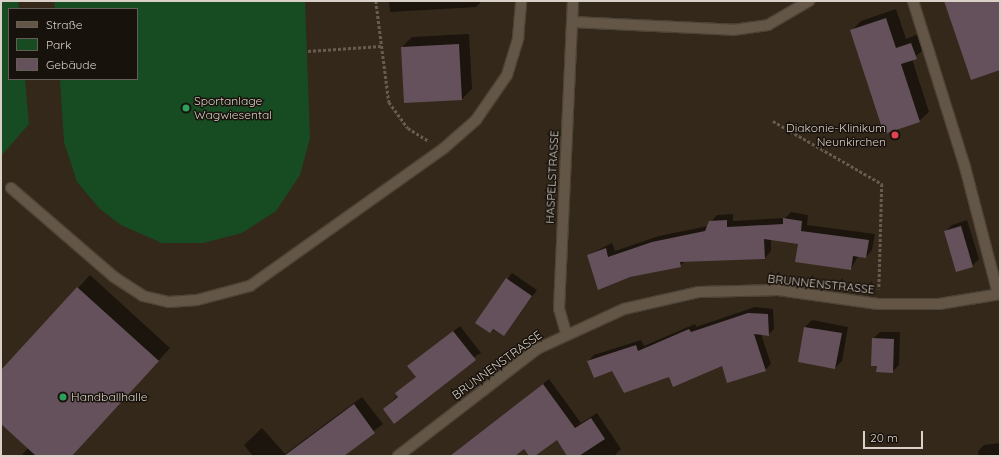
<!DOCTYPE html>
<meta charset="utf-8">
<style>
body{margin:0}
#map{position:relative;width:1001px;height:457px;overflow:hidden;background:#34281a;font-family:Quicksand,sans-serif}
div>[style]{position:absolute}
.green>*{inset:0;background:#174c22}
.shadow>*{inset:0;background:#0007}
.building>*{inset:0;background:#65515b}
.path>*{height:2.5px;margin-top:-1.25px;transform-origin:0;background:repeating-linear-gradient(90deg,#675c50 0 3px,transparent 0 5px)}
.roads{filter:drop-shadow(1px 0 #4d4337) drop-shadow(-1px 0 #4d4337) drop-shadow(0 1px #4d4337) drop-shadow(0 -1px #4d4337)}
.service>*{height:10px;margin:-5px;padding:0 5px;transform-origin:5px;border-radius:5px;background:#635646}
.minor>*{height:10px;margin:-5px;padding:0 5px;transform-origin:5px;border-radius:5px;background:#635646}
.tertiary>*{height:10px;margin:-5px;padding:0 5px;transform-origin:5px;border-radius:5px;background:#635646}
.dots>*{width:11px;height:11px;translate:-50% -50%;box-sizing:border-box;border:2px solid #18120c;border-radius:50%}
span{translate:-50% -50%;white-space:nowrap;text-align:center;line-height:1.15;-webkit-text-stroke:3px #18120c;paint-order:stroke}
.poi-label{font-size:12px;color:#d9d1c8}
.left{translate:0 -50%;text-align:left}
.right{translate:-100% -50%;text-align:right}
.street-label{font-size:12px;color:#d9d1c8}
.frame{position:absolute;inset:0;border:2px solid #d9d1c8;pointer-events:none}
.legend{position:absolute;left:8px;top:8px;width:130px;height:72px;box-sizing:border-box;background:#18120c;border:1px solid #655e57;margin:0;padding:5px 7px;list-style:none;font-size:12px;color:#d9d1c8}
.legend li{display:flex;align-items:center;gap:8px;height:20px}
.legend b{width:20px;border:1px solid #655e57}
.scale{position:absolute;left:863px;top:431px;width:60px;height:18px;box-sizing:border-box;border:2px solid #d9d1c8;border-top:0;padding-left:5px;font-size:12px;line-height:14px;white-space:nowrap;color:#d9d1c8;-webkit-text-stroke:3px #18120c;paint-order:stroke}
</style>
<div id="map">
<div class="green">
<i style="clip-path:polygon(1px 1px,18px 1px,19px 9px,9px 9px,9px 79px,25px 79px,29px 124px,1px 156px)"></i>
<i style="clip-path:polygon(54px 1px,305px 1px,310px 138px,300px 175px,276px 211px,242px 233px,203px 243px,162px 243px,121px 225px,100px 209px,77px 182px,64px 142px,60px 79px,137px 79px,137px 9px,55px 9px)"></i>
</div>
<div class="shadow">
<i style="clip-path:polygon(389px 1px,482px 1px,476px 7px,390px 12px)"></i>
<i style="clip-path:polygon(896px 9px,906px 39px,921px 33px,926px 48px,912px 59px,929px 112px,919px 121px,851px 31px,861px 21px)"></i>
<i style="clip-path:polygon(469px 34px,472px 89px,462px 99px,402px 47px,412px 37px)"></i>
<i style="clip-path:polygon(791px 212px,808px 215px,807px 225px,875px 234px,872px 250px,866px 257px,858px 256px,851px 269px,799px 243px,771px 239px,771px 251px,765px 258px,685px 261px,680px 266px,588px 255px,612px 243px,615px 251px,659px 236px,708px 226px,717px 215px,733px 214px,733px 221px,785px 218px)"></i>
<i style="clip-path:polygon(967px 220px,979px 259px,972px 266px,945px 232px,952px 225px)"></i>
<i style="clip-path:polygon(512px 273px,537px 290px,504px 335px,476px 323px)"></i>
<i style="clip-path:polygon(90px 275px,170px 348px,72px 456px,21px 456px,28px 448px,1px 423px,1px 372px)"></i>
<i style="clip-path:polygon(755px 307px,773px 309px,774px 329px,768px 335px,761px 334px,771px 364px,765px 370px,723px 365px,670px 376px,613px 369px,588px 361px,594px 355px,641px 340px,644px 346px,695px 324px,696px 327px)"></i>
<i style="clip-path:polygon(812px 320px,848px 327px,842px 361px,835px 368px,805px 327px)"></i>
<i style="clip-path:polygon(460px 326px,481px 353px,384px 409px,416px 377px,415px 361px)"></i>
<i style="clip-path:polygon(880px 332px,900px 332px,899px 365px,892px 372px,878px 365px,873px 339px)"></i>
<i style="clip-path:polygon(549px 379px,581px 423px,597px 413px,621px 449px,615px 455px,568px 456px,557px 439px,534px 456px,524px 447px,513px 456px,453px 456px)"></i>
<i style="clip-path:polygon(362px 397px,383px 424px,341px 456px,253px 456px,244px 445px,262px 428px,285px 454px)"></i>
<i style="clip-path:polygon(1000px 443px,1000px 456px,979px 456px,978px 451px,984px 445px)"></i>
</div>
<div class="building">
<i style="clip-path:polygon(944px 1px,1000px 1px,1000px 70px,971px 80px)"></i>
<i style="clip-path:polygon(886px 18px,896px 48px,911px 43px,917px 59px,901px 64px,920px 122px,884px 134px,850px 30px)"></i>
<i style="clip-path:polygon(459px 44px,462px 100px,404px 103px,401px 47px)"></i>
<i style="clip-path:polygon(783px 218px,802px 221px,801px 231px,869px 240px,866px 258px,853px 256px,851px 270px,795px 262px,798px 244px,764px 239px,765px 259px,680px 262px,681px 267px,630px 277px,598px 290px,587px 255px,606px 248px,608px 257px,652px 242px,705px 231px,709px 221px,727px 220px,727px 227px,783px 224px)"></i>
<i style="clip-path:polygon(961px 226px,973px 267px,956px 272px,944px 231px)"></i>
<i style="clip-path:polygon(506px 278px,532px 296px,504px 336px,493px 329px,490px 333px,475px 323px)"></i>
<i style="clip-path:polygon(77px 287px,159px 361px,72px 456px,36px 456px,1px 424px,1px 370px)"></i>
<i style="clip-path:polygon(748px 313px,768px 314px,769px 336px,754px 334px,766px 371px,727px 383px,722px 366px,673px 387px,669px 377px,624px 393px,612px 371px,594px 378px,587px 361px,636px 345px,638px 351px,689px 329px,691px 332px)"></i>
<i style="clip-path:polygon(804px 327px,842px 333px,835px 369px,798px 362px)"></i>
<i style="clip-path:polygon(453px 331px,476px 360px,394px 424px,383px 409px,398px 397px,395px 393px,416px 377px,407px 366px)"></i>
<i style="clip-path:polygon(872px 338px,894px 339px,893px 373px,876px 372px,877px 366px,871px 366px)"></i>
<i style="clip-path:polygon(543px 384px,575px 428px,591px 418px,605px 439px,579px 456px,567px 456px,557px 440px,535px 456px,529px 456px,524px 449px,515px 456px,450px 456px)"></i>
<i style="clip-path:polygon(354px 404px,375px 433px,344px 456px,284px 456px)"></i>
</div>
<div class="path">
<i style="left:376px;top:1px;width:102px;rotate:82.7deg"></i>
<i style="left:389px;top:102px;width:32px;rotate:54deg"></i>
<i style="left:408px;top:128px;width:25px;rotate:32deg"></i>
<i style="left:308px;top:51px;width:73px;rotate:-3.9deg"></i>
<i style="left:773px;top:121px;width:126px;rotate:30deg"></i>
<i style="left:882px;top:184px;width:105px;rotate:91.6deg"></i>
</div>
<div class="roads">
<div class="service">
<i style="left:913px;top:1px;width:174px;rotate:72.6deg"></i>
<i style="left:11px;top:188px;width:136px;rotate:40.8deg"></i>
<i style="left:114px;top:277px;width:35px;rotate:33deg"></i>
<i style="left:143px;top:296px;width:27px;rotate:13deg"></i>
<i style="left:169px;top:302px;width:28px;rotate:-4deg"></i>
<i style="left:197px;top:300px;width:55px;rotate:-14.8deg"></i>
<i style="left:250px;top:286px;width:237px;rotate:-35.4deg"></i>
<i style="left:443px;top:149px;width:44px;rotate:-41.3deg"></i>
<i style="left:476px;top:120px;width:55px;rotate:-55.4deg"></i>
<i style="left:507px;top:75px;width:39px;rotate:-73deg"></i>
<i style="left:518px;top:38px;width:37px;rotate:-85deg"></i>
</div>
<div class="minor">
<i style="left:572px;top:22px;width:161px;rotate:2.8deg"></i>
<i style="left:733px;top:30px;width:35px;rotate:-8deg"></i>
<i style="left:768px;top:25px;width:48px;rotate:-30.3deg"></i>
<i style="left:965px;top:167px;width:131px;rotate:75.4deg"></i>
<i style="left:566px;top:333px;width:25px;rotate:-106deg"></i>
<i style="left:559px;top:309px;width:308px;rotate:-87.4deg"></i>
</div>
<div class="tertiary">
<i style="left:398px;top:456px;width:175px;rotate:-37.6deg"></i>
<i style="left:537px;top:349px;width:96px;rotate:-24.7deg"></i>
<i style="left:624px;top:309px;width:77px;rotate:-12.8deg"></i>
<i style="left:699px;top:292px;width:79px;rotate:-1.5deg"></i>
<i style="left:778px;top:290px;width:101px;rotate:8deg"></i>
<i style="left:878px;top:304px;width:61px"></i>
<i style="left:939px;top:304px;width:62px;rotate:-9.3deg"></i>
</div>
</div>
<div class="dots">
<i style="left:186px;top:108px;background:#2e9e5b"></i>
<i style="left:895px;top:135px;background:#e0444e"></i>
<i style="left:63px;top:397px;background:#2e9e5b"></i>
</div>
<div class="poi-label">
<span class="left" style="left:194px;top:108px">Sportanlage<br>Wagwiesental</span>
<span class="right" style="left:886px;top:135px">Diakonie-Klinikum<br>Neunkirchen</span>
<span class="left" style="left:71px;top:397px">Handballhalle</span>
</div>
<div class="street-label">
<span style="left:552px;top:177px;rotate:-87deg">HASPELSTRASSE</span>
<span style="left:821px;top:284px;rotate:6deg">BRUNNENSTRASSE</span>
<span style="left:497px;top:365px;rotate:-36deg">BRUNNENSTRASSE</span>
</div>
<div class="frame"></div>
<ul class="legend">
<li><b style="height:5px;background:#635646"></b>Straße</li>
<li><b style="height:11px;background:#174c22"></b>Park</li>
<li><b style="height:11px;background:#65515b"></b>Gebäude</li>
</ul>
<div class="scale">20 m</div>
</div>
